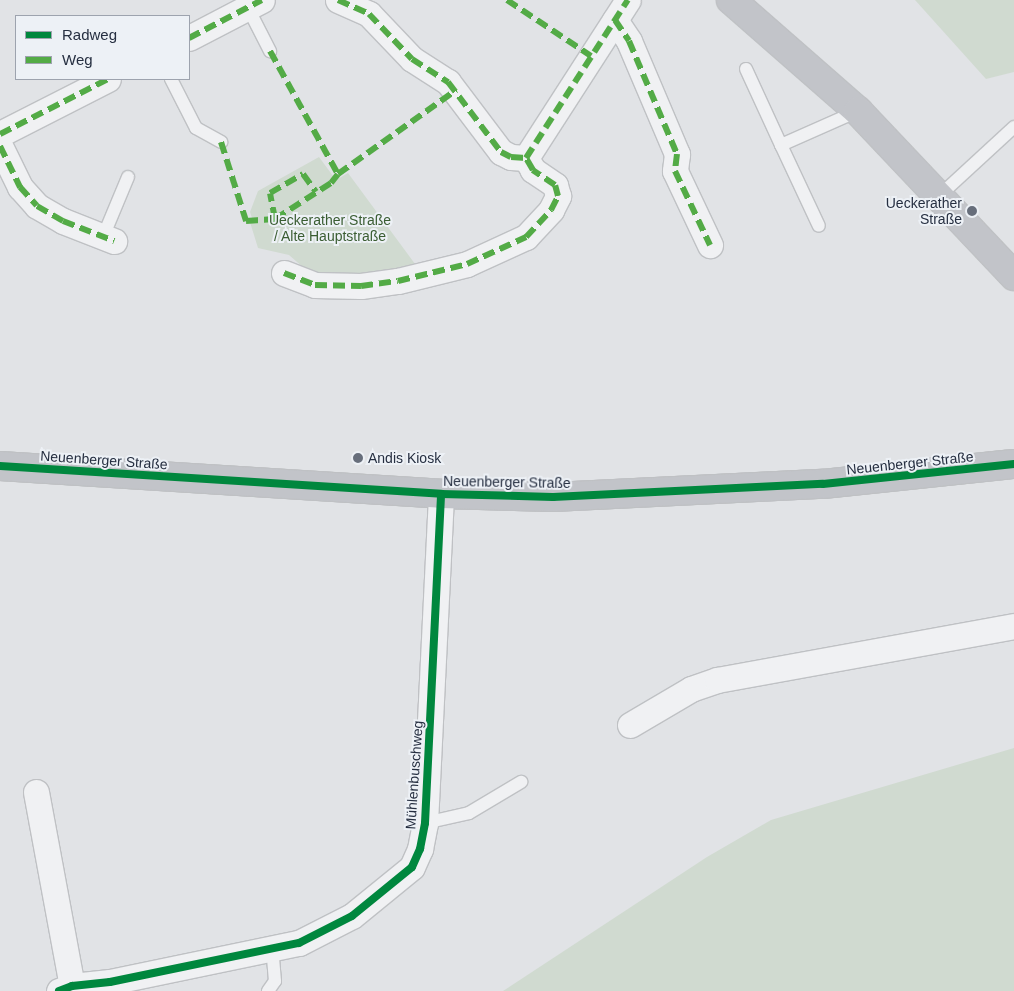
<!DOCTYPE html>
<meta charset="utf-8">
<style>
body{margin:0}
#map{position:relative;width:1014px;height:991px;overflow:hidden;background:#e1e3e6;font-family:Helvetica,sans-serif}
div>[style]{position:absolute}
.green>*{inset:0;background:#d0dad0}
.roads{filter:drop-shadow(1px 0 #bfc1c4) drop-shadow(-1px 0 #bfc1c4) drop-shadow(0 1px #bfc1c4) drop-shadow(0 -1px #bfc1c4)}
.lane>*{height:12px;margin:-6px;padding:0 6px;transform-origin:6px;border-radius:6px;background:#f0f1f3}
.street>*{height:25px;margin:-12.5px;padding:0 12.5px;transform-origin:12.5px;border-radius:12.5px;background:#f0f1f3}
.secondary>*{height:28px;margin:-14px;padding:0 14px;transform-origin:14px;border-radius:14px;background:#c2c4c9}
.quiet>*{height:6px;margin-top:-3px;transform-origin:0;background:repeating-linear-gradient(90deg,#53ab46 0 12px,transparent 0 18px)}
.cycleway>*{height:8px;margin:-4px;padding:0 4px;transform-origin:4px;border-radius:4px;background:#00873e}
.dots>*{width:14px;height:14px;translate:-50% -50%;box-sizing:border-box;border:2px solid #edf1f6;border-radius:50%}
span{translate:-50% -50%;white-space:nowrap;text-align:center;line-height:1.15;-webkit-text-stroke:4px #edf1f6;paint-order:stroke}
.poi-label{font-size:14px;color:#262f41}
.right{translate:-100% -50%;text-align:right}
.left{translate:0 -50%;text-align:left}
.park-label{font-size:14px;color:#3a5d32}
.street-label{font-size:14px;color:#262f41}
.legend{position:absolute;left:15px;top:15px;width:175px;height:65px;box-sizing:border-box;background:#edf1f6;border:1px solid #9da3ae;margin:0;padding:6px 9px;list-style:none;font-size:15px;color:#262f41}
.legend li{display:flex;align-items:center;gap:10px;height:25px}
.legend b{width:25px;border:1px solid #9da3ae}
</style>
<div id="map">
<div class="green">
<i style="clip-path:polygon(915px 0,1014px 0,1014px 72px,986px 79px)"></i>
<i style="clip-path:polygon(319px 157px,336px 180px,348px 173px,418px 268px,361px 277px,312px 275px,289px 255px,258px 248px,249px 219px,252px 218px,250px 212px,258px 191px)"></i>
<i style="clip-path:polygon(1014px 748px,1014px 991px,503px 991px,707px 857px,771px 820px)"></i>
</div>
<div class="roads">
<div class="lane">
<i style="left:247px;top:6px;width:51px;rotate:62.9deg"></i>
<i style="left:746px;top:69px;width:84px;rotate:65.3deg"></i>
<i style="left:781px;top:145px;width:84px;rotate:-23.8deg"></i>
<i style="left:171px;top:79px;width:55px;rotate:63deg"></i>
<i style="left:196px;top:128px;width:29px;rotate:29deg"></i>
<i style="left:781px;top:145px;width:89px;rotate:64.9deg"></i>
<i style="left:939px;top:196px;width:102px;rotate:-42.6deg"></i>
<i style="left:103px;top:237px;width:65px;rotate:-67.4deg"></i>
<i style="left:425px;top:823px;width:45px;rotate:-12.8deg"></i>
<i style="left:469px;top:813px;width:61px;rotate:-30.8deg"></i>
<i style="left:268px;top:991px;width:12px;rotate:-55deg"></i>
<i style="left:275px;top:981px;width:32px;rotate:-95deg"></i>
</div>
<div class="street">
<i style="left:338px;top:0;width:34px;rotate:24deg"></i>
<i style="left:369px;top:14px;width:62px;rotate:46.3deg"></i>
<i style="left:412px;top:59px;width:43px;rotate:32.6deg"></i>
<i style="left:448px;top:82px;width:88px;rotate:52.9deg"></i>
<i style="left:501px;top:152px;width:11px;rotate:27deg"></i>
<i style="left:511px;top:157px;width:15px;rotate:4deg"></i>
<i style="left:615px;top:20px;width:25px;rotate:56deg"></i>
<i style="left:629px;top:41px;width:123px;rotate:67deg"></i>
<i style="left:677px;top:154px;width:17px;rotate:97deg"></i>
<i style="left:675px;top:171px;width:82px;rotate:64.7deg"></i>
<i style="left:189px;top:38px;width:82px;rotate:-27.5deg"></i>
<i style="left:0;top:134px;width:121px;rotate:-27deg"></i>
<i style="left:0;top:146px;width:46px;rotate:64deg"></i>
<i style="left:20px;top:187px;width:25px;rotate:48deg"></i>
<i style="left:37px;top:206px;width:30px;rotate:30deg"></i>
<i style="left:63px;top:221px;width:55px;rotate:21.4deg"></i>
<i style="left:284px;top:273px;width:33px;rotate:21deg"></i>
<i style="left:315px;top:285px;width:46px;rotate:1.2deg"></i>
<i style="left:361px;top:286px;width:37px;rotate:-8deg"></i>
<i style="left:398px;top:281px;width:71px;rotate:-13.8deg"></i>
<i style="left:467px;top:264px;width:65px;rotate:-24.6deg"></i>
<i style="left:526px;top:237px;width:37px;rotate:-47deg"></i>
<i style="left:551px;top:210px;width:16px;rotate:-63deg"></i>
<i style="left:558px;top:196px;width:11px;rotate:-105deg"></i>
<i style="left:555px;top:185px;width:27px;rotate:-146deg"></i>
<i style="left:533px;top:170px;width:14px;rotate:-120deg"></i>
<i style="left:526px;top:158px;width:188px;rotate:-57.2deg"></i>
<i style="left:630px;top:725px;width:71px;rotate:-30.5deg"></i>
<i style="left:691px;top:689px;width:28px;rotate:-19deg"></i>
<i style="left:717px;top:680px;width:302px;rotate:-10.3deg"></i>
<i style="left:36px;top:792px;width:197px;rotate:79.5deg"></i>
<i style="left:59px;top:991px;width:14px;rotate:-21deg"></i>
<i style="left:72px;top:986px;width:38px;rotate:-6deg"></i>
<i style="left:110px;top:982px;width:193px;rotate:-11.7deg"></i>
<i style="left:299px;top:943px;width:59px;rotate:-27deg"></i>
<i style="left:352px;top:916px;width:77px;rotate:-39.2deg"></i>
<i style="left:412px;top:867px;width:20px;rotate:-66deg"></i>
<i style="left:420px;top:849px;width:26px;rotate:-79deg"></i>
<i style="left:425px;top:823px;width:329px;rotate:-87.2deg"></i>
</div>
<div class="secondary">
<i style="left:731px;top:0;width:169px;rotate:41.2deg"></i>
<i style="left:858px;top:111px;width:227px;rotate:46.6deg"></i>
<i style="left:0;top:466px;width:442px;rotate:3.6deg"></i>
<i style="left:441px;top:494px;width:112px;rotate:1.5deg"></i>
<i style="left:553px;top:497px;width:270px;rotate:-2.8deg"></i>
<i style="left:823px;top:484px;width:192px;rotate:-6deg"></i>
</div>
</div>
<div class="quiet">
<i style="left:338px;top:0;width:34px;rotate:24deg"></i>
<i style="left:369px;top:14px;width:62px;rotate:46.3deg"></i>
<i style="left:412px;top:59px;width:43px;rotate:32.6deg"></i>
<i style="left:448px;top:82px;width:88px;rotate:52.9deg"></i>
<i style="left:501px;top:152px;width:11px;rotate:27deg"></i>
<i style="left:511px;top:157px;width:15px;rotate:4deg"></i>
<i style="left:507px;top:0;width:101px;rotate:33.7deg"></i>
<i style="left:615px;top:20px;width:25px;rotate:56deg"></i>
<i style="left:629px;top:41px;width:123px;rotate:67deg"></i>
<i style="left:677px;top:154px;width:17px;rotate:97deg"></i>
<i style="left:675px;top:171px;width:82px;rotate:64.7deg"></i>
<i style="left:189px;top:38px;width:82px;rotate:-27.5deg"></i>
<i style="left:270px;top:51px;width:141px;rotate:61.1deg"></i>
<i style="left:0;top:134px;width:121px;rotate:-27deg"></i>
<i style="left:221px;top:142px;width:83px;rotate:72.4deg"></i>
<i style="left:246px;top:221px;width:29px;rotate:-4deg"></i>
<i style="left:275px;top:219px;width:67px;rotate:-32.7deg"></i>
<i style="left:331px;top:183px;width:11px;rotate:-52deg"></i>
<i style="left:338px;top:174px;width:145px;rotate:-35.4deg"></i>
<i style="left:0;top:146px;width:46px;rotate:64deg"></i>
<i style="left:20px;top:187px;width:25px;rotate:48deg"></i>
<i style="left:37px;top:206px;width:30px;rotate:30deg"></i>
<i style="left:63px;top:221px;width:55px;rotate:21.4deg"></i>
<i style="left:275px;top:219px;width:26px;rotate:-101deg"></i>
<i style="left:270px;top:193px;width:38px;rotate:-30deg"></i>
<i style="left:303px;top:174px;width:22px;rotate:54deg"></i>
<i style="left:284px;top:273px;width:33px;rotate:21deg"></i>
<i style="left:315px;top:285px;width:46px;rotate:1.2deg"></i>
<i style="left:361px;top:286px;width:37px;rotate:-8deg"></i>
<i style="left:398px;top:281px;width:71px;rotate:-13.8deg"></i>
<i style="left:467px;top:264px;width:65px;rotate:-24.6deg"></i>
<i style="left:526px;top:237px;width:37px;rotate:-47deg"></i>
<i style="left:551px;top:210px;width:16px;rotate:-63deg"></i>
<i style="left:558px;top:196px;width:11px;rotate:-105deg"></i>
<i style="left:555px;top:185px;width:27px;rotate:-146deg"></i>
<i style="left:533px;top:170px;width:14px;rotate:-120deg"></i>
<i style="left:526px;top:158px;width:188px;rotate:-57.2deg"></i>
</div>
<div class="cycleway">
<i style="left:0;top:466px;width:442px;rotate:3.6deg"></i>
<i style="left:441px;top:494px;width:112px;rotate:1.5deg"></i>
<i style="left:553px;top:497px;width:270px;rotate:-2.8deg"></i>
<i style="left:823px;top:484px;width:192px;rotate:-6deg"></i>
<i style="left:59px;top:991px;width:14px;rotate:-21deg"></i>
<i style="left:72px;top:986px;width:38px;rotate:-6deg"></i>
<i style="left:110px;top:982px;width:193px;rotate:-11.7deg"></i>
<i style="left:299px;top:943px;width:59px;rotate:-27deg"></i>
<i style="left:352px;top:916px;width:77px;rotate:-39.2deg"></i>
<i style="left:412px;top:867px;width:20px;rotate:-66deg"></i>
<i style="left:420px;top:849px;width:26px;rotate:-79deg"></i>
<i style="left:425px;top:823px;width:329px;rotate:-87.2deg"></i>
</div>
<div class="dots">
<i style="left:972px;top:211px;background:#676e7b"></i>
<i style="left:358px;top:458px;background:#676e7b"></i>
</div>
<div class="poi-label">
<span class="right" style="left:962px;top:211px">Ueckerather<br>Straße</span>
<span class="left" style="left:368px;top:458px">Andis Kiosk</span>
</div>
<div class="park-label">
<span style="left:330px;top:228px">Ueckerather Straße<br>/ Alte Hauptstraße</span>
</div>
<div class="street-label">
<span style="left:104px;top:460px;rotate:4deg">Neuenberger Straße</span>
<span style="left:910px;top:463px;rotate:-6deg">Neuenberger Straße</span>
<span style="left:507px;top:482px;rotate:1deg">Neuenberger Straße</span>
<span style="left:414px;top:775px;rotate:-86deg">Mühlenbuschweg</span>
</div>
<ul class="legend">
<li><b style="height:6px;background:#00873e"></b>Radweg</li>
<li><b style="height:6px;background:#53ab46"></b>Weg</li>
</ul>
</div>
